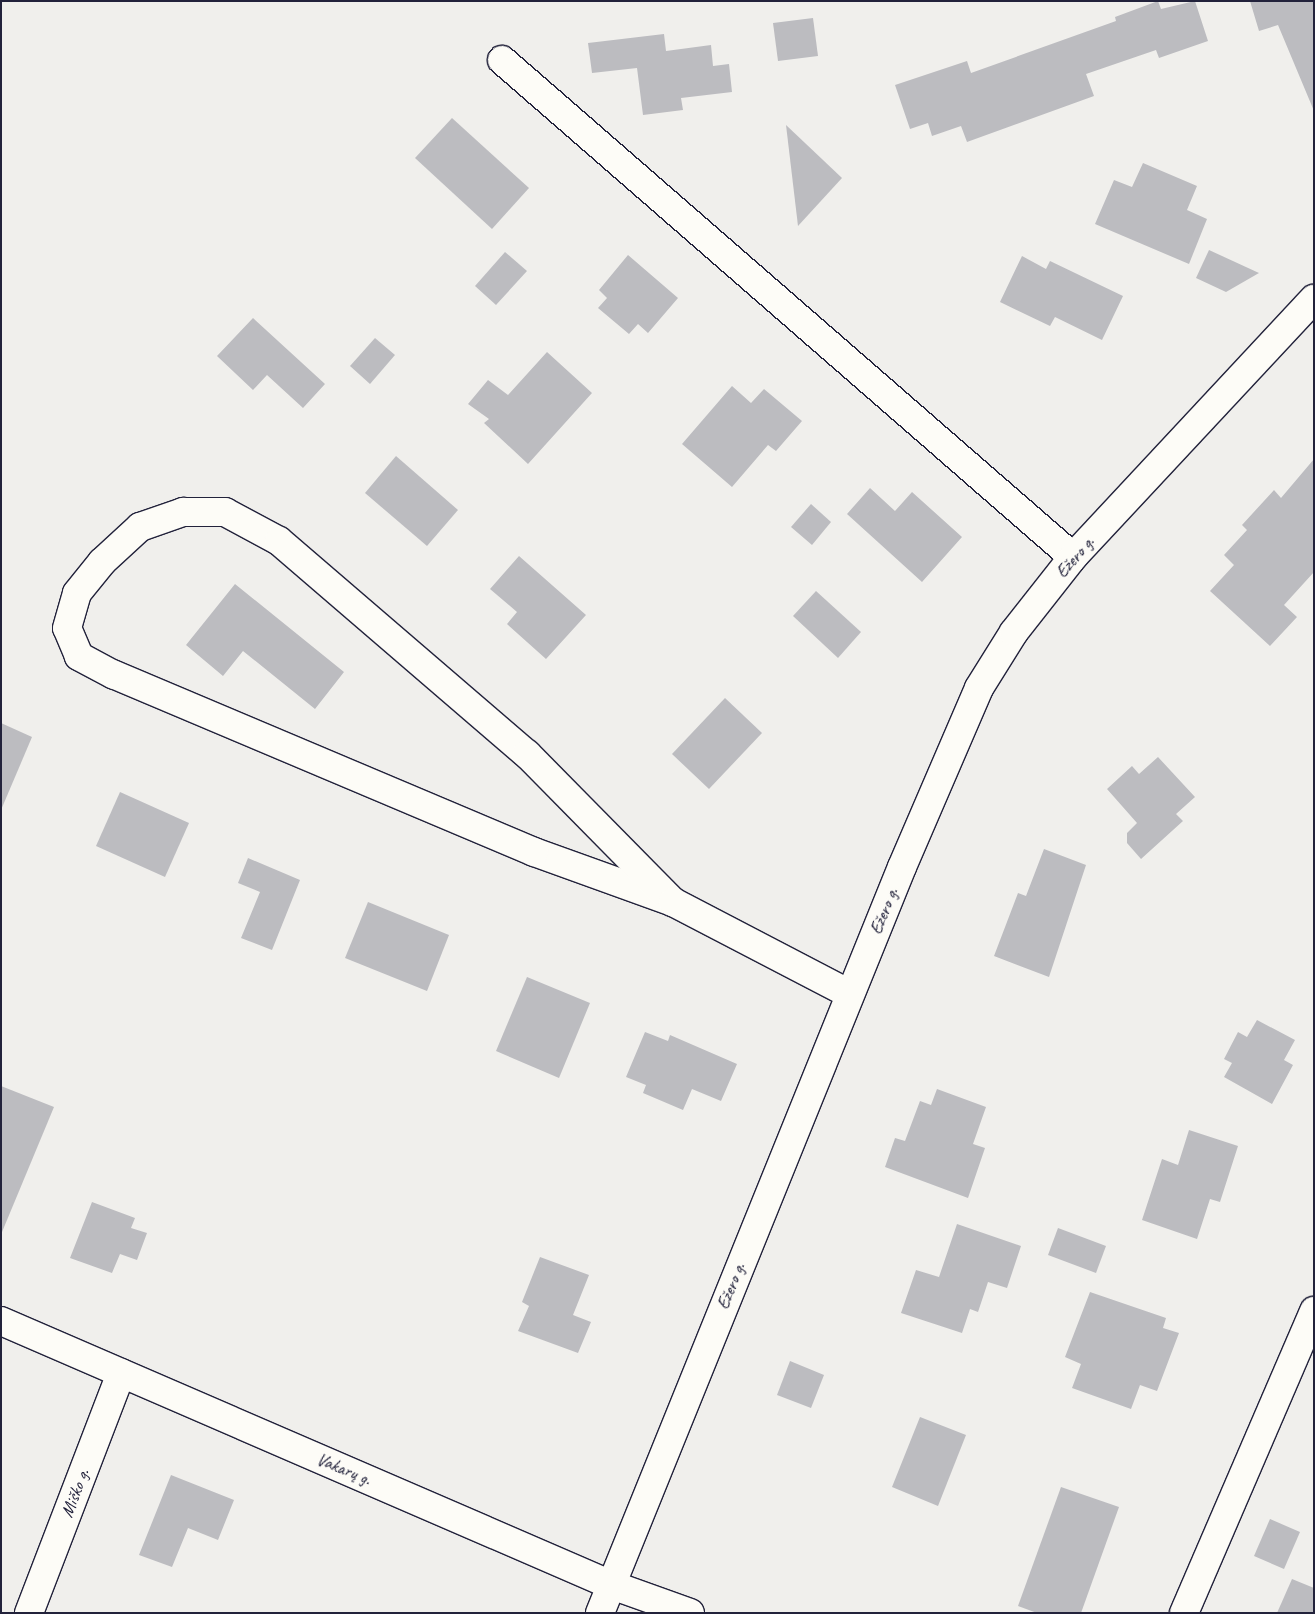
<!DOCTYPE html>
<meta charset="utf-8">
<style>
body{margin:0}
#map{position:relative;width:1315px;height:1614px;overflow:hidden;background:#f0efec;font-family:Caveat,sans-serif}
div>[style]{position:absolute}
.building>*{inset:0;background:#bcbcc0}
.roads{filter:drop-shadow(1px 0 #22223b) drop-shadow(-1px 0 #22223b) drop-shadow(0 1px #22223b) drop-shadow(0 -1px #22223b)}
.street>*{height:28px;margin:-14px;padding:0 14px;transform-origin:14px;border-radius:14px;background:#fdfcf7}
span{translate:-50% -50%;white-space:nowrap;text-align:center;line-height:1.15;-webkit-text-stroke:4px #fdfcf7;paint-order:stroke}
.street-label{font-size:18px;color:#22223b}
.frame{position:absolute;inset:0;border:2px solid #22223b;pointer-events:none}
</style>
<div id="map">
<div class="building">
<i style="clip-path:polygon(1158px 1px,1161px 9px,1195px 1px,1208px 41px,1159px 58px,1156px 50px,1086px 74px,1094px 96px,967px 142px,961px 126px,932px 136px,928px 123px,910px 129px,895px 85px,967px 61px,971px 73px,1116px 21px,1115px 17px)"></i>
<i style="clip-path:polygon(1250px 1px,1314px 1px,1314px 111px,1278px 25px,1259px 31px)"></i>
<i style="clip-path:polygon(813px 18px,818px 56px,778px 61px,773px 23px)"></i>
<i style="clip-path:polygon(664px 34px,666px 51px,711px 45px,713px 66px,729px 64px,732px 92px,681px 98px,683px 110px,643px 115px,637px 68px,592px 73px,588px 43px)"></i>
<i style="clip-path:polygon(452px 118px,529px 188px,492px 229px,415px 158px)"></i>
<i style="clip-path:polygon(786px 125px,842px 178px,798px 226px)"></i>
<i style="clip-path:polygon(1143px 163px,1197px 186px,1187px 210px,1207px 219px,1189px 264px,1095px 224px,1114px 180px,1132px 187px)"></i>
<i style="clip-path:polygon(1209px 250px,1259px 273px,1226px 292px,1196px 278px)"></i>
<i style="clip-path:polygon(505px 252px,527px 271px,496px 305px,475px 286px)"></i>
<i style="clip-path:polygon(628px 255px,678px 298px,648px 333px,638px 324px,629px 334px,598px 308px,607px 298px,599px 290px)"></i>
<i style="clip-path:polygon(1022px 256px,1046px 269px,1050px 261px,1123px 296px,1102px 340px,1055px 317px,1050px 326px,1000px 302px)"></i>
<i style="clip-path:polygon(253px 318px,325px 384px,303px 408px,267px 375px,253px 390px,217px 356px)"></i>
<i style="clip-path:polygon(375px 338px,395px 355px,370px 384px,350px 366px)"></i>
<i style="clip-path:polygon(547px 352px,592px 393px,528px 464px,484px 423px,489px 419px,468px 404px,488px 380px,508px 395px)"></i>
<i style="clip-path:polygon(732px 386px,751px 403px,764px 389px,802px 421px,776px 451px,768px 445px,732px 487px,682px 444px)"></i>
<i style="clip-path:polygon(396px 456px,458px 510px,427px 546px,365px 493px)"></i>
<i style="clip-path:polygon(1314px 459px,1314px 572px,1284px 605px,1297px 617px,1270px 646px,1210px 591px,1234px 565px,1224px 555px,1247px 530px,1242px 525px,1274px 490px,1281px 498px)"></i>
<i style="clip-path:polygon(870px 488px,895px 511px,912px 492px,962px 537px,922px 582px,847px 514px)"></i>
<i style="clip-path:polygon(811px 504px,831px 522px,812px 545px,791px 527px)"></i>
<i style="clip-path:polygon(519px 556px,586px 615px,546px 659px,507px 624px,517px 612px,490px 589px)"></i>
<i style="clip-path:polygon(235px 584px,344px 672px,315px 709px,243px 651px,223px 676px,186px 645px)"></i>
<i style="clip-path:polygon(816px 591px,861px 632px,838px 658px,793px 616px)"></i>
<i style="clip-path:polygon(725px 698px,762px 733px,709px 789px,672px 754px)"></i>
<i style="clip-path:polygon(1px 723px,32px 737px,1px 810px)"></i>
<i style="clip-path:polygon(1158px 757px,1195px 797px,1176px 814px,1183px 821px,1141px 859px,1127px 843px,1127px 833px,1137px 823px,1107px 789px,1132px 766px,1139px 774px)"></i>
<i style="clip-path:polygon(120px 792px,189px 823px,165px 877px,96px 846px)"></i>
<i style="clip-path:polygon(1044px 849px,1086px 865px,1049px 977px,994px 956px,1018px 893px,1026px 896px)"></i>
<i style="clip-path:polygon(248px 858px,300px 880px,272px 950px,241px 938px,260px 892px,238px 883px)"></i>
<i style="clip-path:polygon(368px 902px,449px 935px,427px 991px,345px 958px)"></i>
<i style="clip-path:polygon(527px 977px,590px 1003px,559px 1078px,496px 1051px)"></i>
<i style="clip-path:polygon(1257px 1020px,1295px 1040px,1284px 1060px,1293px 1065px,1272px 1104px,1224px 1077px,1232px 1063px,1224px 1059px,1238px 1032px,1247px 1037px)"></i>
<i style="clip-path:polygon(645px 1032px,668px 1041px,670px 1035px,737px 1064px,721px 1101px,692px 1089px,683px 1110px,643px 1093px,646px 1085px,626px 1077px)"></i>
<i style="clip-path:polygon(1px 1086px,54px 1107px,2px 1232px,1px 1232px)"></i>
<i style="clip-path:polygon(937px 1089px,986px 1107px,973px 1144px,985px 1148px,968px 1198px,885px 1167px,895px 1138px,905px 1141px,920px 1101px,931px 1105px)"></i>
<i style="clip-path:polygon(1189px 1130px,1238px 1146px,1220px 1202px,1210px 1199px,1197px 1239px,1142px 1220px,1162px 1159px,1178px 1165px)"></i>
<i style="clip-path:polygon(92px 1202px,135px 1218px,131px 1228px,147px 1233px,137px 1260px,120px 1254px,112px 1273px,70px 1258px)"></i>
<i style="clip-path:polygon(957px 1224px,1021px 1246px,1007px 1288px,988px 1282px,978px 1312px,970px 1309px,962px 1333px,901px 1313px,916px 1270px,939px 1277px)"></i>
<i style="clip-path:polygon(1058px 1228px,1106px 1246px,1096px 1273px,1048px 1255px)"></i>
<i style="clip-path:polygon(540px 1257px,589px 1275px,573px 1315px,591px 1322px,578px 1353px,518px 1331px,529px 1306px,522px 1302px)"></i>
<i style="clip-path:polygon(1090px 1292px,1166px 1318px,1163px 1328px,1179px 1333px,1157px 1391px,1140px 1385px,1131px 1409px,1072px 1388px,1081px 1364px,1065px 1357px)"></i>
<i style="clip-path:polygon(790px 1361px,824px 1375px,811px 1408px,777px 1395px)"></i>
<i style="clip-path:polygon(920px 1417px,966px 1435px,938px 1506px,892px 1487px)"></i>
<i style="clip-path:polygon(171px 1475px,234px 1500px,218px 1540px,188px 1528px,172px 1567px,139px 1555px)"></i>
<i style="clip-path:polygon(1061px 1487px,1119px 1507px,1081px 1613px,1037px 1613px,1018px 1606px)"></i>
<i style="clip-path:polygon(1270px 1519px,1300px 1532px,1284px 1569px,1254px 1556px)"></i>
<i style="clip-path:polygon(1292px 1579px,1314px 1588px,1314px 1613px,1277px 1613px)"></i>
</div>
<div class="roads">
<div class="street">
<i style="left:502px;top:60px;width:757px;rotate:41.04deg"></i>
<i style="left:673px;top:902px;width:148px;rotate:-160.2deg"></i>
<i style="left:534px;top:852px;width:456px;rotate:-157.1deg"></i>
<i style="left:114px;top:675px;width:40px;rotate:-152deg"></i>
<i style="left:79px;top:656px;width:30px;rotate:-113deg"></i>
<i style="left:67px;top:628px;width:36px;rotate:-74deg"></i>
<i style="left:77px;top:593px;width:40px;rotate:-51deg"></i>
<i style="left:102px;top:562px;width:52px;rotate:-42.6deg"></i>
<i style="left:140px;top:527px;width:46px;rotate:-19.2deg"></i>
<i style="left:183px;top:512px;width:42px"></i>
<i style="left:225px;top:512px;width:61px;rotate:28.2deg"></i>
<i style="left:279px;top:541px;width:327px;rotate:40.7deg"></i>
<i style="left:527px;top:754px;width:208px;rotate:45.4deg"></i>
<i style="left:673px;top:902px;width:199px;rotate:27.5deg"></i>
<i style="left:1px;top:1321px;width:662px;rotate:23.39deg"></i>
<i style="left:609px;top:1584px;width:86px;rotate:19.7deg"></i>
<i style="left:29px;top:1613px;width:257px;rotate:-69deg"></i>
<i style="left:600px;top:1613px;width:805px;rotate:-67.96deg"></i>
<i style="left:902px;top:867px;width:195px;rotate:-66.7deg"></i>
<i style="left:979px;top:688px;width:66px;rotate:-58deg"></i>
<i style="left:1014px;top:632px;width:95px;rotate:-51.8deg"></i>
<i style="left:1073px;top:557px;width:353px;rotate:-47deg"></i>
<i style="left:1184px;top:1613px;width:329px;rotate:-66.7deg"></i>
</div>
</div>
<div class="street-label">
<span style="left:1075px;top:557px;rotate:-49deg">Ežero g.</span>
<span style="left:884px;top:911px;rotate:-68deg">Ežero g.</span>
<span style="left:731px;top:1286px;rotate:-68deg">Ežero g.</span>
<span style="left:344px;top:1469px;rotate:23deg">Vakarų g.</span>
<span style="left:75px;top:1493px;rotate:-69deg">Miško g.</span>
</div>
<div class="frame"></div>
</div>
